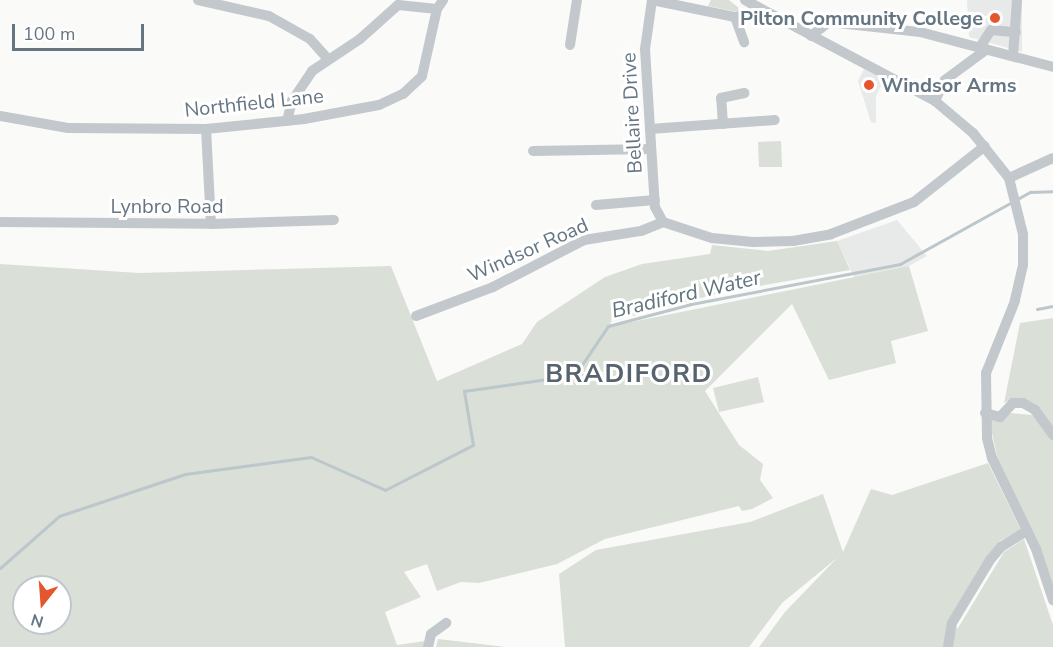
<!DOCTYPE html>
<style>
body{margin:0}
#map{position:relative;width:1053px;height:647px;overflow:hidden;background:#fafaf8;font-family:"Nunito Sans",sans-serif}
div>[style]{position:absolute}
.built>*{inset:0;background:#e8e9e9}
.green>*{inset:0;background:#dadfd7}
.stream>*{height:3px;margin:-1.5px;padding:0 1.5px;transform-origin:1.5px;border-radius:1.5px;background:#bbc7cb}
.minor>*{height:10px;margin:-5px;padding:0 5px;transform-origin:5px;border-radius:5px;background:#c3c8cc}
.dots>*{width:16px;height:16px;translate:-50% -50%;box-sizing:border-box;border:3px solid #fff;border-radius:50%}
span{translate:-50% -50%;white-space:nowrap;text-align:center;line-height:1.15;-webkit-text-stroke:6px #fff;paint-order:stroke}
.poi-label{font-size:20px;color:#657683;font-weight:700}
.right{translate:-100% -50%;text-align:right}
.left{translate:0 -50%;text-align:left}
.street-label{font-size:20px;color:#657683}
.water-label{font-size:21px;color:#60757c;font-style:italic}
.district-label{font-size:26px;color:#57646e;font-weight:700;letter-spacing:1.5px}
.north{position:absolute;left:12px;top:575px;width:60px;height:60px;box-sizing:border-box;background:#fff;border:2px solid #c1c8cd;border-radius:50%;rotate:197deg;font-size:16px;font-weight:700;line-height:24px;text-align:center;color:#657683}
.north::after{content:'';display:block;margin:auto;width:21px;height:27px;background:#e4572e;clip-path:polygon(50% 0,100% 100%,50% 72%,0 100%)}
.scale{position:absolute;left:12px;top:24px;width:132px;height:27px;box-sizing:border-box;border:3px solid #657683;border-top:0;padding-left:8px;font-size:18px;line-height:21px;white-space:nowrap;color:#657683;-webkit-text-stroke:4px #fff;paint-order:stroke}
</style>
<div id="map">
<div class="built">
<i style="clip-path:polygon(967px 0,1022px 0,1022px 52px,969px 37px)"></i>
<i style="clip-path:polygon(864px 69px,884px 80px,876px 96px,876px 123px,871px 122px,858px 81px)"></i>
<i style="clip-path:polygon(897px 220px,927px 256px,909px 266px,855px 279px,837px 241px)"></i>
</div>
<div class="green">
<i style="clip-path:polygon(711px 0,729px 0,740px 9px,737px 12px,708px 6px)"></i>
<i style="clip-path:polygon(781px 141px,782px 167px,759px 167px,758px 142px)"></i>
<i style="clip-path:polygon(evenodd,837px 241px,850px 270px,720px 293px,610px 322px,612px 326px,909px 266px,928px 331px,891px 341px,896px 363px,829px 380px,792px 304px,705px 391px,739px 445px,763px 464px,760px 480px,773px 498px,752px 509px,742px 511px,739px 506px,605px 539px,557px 564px,479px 583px,461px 582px,437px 591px,427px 564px,404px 572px,421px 597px,385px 612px,397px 645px,425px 641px,424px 647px,0 647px,0 264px,139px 273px,391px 266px,437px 381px,522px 344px,537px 322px,605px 277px,642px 264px,710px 254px,712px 245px,768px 251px,837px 241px,24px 587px,60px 587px,60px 623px,24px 623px,24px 587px)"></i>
<i style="clip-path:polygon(1053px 318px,1053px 588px,998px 460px,989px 420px,1011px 413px,1032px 415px,1047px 426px,1032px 403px,1016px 398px,1004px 403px,1020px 323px)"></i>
<i style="clip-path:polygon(758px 377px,764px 402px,719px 412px,713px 388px)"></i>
<i style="clip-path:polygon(988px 463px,1021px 530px,1000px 541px,948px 625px,958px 628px,1004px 552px,1024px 539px,1053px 625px,1053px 647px,759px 647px,785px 612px,837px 558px,782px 603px,749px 647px,565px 647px,559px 574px,596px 550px,750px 522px,823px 494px,843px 552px,871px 489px,892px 495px)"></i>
<i style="clip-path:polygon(438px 639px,506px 647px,436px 647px)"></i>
</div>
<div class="stream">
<i style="left:1037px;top:309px;width:16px;rotate:-11deg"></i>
<i style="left:0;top:568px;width:79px;rotate:-41.4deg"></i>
<i style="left:59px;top:516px;width:133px;rotate:-18.4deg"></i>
<i style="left:185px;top:474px;width:127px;rotate:-7.7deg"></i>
<i style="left:311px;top:457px;width:81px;rotate:24deg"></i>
<i style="left:385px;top:490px;width:99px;rotate:-27.1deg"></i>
<i style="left:473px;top:445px;width:55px;rotate:-99.5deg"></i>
<i style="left:464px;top:391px;width:112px;rotate:-8.2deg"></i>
<i style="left:575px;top:375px;width:59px;rotate:-56deg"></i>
<i style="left:608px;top:326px;width:86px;rotate:-14.8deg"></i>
<i style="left:691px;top:304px;width:213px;rotate:-10.8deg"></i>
<i style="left:900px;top:264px;width:149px;rotate:-29deg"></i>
<i style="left:1030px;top:192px;width:23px;rotate:-2deg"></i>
</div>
<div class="minor">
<i style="left:198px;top:0;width:73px;rotate:12.7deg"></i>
<i style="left:269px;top:16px;width:47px;rotate:29.3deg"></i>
<i style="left:310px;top:39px;width:27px;rotate:48deg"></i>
<i style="left:652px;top:0;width:49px;rotate:98.1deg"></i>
<i style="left:645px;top:49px;width:158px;rotate:86.4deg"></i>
<i style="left:655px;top:207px;width:17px;rotate:62deg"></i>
<i style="left:652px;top:0;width:85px;rotate:11.6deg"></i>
<i style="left:735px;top:17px;width:14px;rotate:-8deg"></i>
<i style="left:749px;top:15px;width:11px;rotate:-56deg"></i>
<i style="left:745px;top:0;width:215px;rotate:28deg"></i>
<i style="left:935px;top:101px;width:50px;rotate:40.1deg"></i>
<i style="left:973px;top:133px;width:58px;rotate:51.3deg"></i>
<i style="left:1009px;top:178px;width:58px;rotate:76deg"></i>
<i style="left:1023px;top:234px;width:31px;rotate:90deg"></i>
<i style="left:1023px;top:265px;width:37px;rotate:103deg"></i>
<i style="left:1015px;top:301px;width:78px;rotate:111.9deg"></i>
<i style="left:986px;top:373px;width:65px;rotate:89.1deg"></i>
<i style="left:987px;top:438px;width:21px;rotate:76deg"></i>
<i style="left:992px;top:458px;width:101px;rotate:64.2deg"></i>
<i style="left:1036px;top:549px;width:54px;rotate:71.6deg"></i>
<i style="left:735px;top:17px;width:27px;rotate:70deg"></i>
<i style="left:811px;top:36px;width:23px;rotate:-38deg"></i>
<i style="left:829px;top:22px;width:92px;rotate:6.3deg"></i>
<i style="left:920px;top:32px;width:138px;rotate:14.7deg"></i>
<i style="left:570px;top:45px;width:46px;rotate:-81.2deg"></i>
<i style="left:980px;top:47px;width:20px;rotate:-57deg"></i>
<i style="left:991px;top:30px;width:25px;rotate:5deg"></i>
<i style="left:1013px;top:56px;width:56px;rotate:-85.9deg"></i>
<i style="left:935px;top:101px;width:23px;rotate:-65deg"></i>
<i style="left:945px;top:80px;width:52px;rotate:-36.4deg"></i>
<i style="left:0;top:116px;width:69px;rotate:10deg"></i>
<i style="left:68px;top:128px;width:138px;rotate:0.4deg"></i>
<i style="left:206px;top:129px;width:99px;rotate:-5.8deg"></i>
<i style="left:304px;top:119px;width:76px;rotate:-10.6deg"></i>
<i style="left:379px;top:105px;width:26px;rotate:-25deg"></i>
<i style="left:403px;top:94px;width:26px;rotate:-43deg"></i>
<i style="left:422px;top:76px;width:69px;rotate:-77.4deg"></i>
<i style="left:437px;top:9px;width:11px;rotate:-56deg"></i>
<i style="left:287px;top:121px;width:21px;rotate:-76deg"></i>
<i style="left:292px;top:101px;width:36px;rotate:-56deg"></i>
<i style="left:312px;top:71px;width:58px;rotate:-33.7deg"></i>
<i style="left:360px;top:39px;width:51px;rotate:-41.8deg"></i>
<i style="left:398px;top:5px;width:39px;rotate:6deg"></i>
<i style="left:723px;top:124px;width:26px;rotate:-94deg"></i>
<i style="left:721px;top:98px;width:24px;rotate:-12deg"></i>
<i style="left:206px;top:129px;width:95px;rotate:87deg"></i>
<i style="left:650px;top:129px;width:125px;rotate:-4.1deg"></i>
<i style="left:533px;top:151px;width:118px;rotate:-1deg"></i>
<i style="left:1009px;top:178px;width:48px;rotate:-24.4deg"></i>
<i style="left:596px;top:205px;width:59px;rotate:-4.8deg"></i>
<i style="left:0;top:222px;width:211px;rotate:0.5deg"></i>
<i style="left:211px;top:224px;width:123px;rotate:-1.9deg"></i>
<i style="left:416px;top:316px;width:82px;rotate:-20.6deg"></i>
<i style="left:493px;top:287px;width:102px;rotate:-27.3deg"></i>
<i style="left:584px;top:240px;width:58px;rotate:-9deg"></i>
<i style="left:641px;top:231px;width:24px;rotate:-22deg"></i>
<i style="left:663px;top:222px;width:52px;rotate:18.1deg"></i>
<i style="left:712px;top:238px;width:41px;rotate:5.6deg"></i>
<i style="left:753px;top:242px;width:40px;rotate:-1.4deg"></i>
<i style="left:793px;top:241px;width:39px;rotate:-10deg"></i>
<i style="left:831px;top:234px;width:89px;rotate:-21.1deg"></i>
<i style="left:914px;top:202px;width:90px;rotate:-38.3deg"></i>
<i style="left:985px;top:413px;width:16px;rotate:15deg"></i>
<i style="left:1000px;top:417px;width:19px;rotate:-47deg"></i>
<i style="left:1013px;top:403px;width:10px"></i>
<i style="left:1023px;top:403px;width:14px;rotate:30deg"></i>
<i style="left:1035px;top:410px;width:31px;rotate:54deg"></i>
<i style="left:428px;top:647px;width:13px;rotate:-77deg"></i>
<i style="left:431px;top:634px;width:19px;rotate:-36deg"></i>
<i style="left:948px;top:647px;width:24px;rotate:-81deg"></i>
<i style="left:952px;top:623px;width:74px;rotate:-58.9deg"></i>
<i style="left:990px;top:560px;width:17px;rotate:-50deg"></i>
<i style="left:1001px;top:547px;width:31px;rotate:-32deg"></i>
</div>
<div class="dots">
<i style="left:995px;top:18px;background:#e4572e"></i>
<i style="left:869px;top:85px;background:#e4572e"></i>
</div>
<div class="poi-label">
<span class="right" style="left:983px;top:18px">Pilton Community College</span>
<span class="left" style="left:881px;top:85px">Windsor Arms</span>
</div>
<div class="street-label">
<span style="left:254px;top:103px;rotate:-6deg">Northfield Lane</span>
<span style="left:632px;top:113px;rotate:-93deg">Bellaire Drive</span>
<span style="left:167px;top:206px">Lynbro Road</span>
<span style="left:528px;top:250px;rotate:-24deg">Windsor Road</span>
</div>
<div class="water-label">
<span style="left:686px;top:294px;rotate:-13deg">Bradiford Water</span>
</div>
<div class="district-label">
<span style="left:629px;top:374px">BRADIFORD</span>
</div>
<div class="north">N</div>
<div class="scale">100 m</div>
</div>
